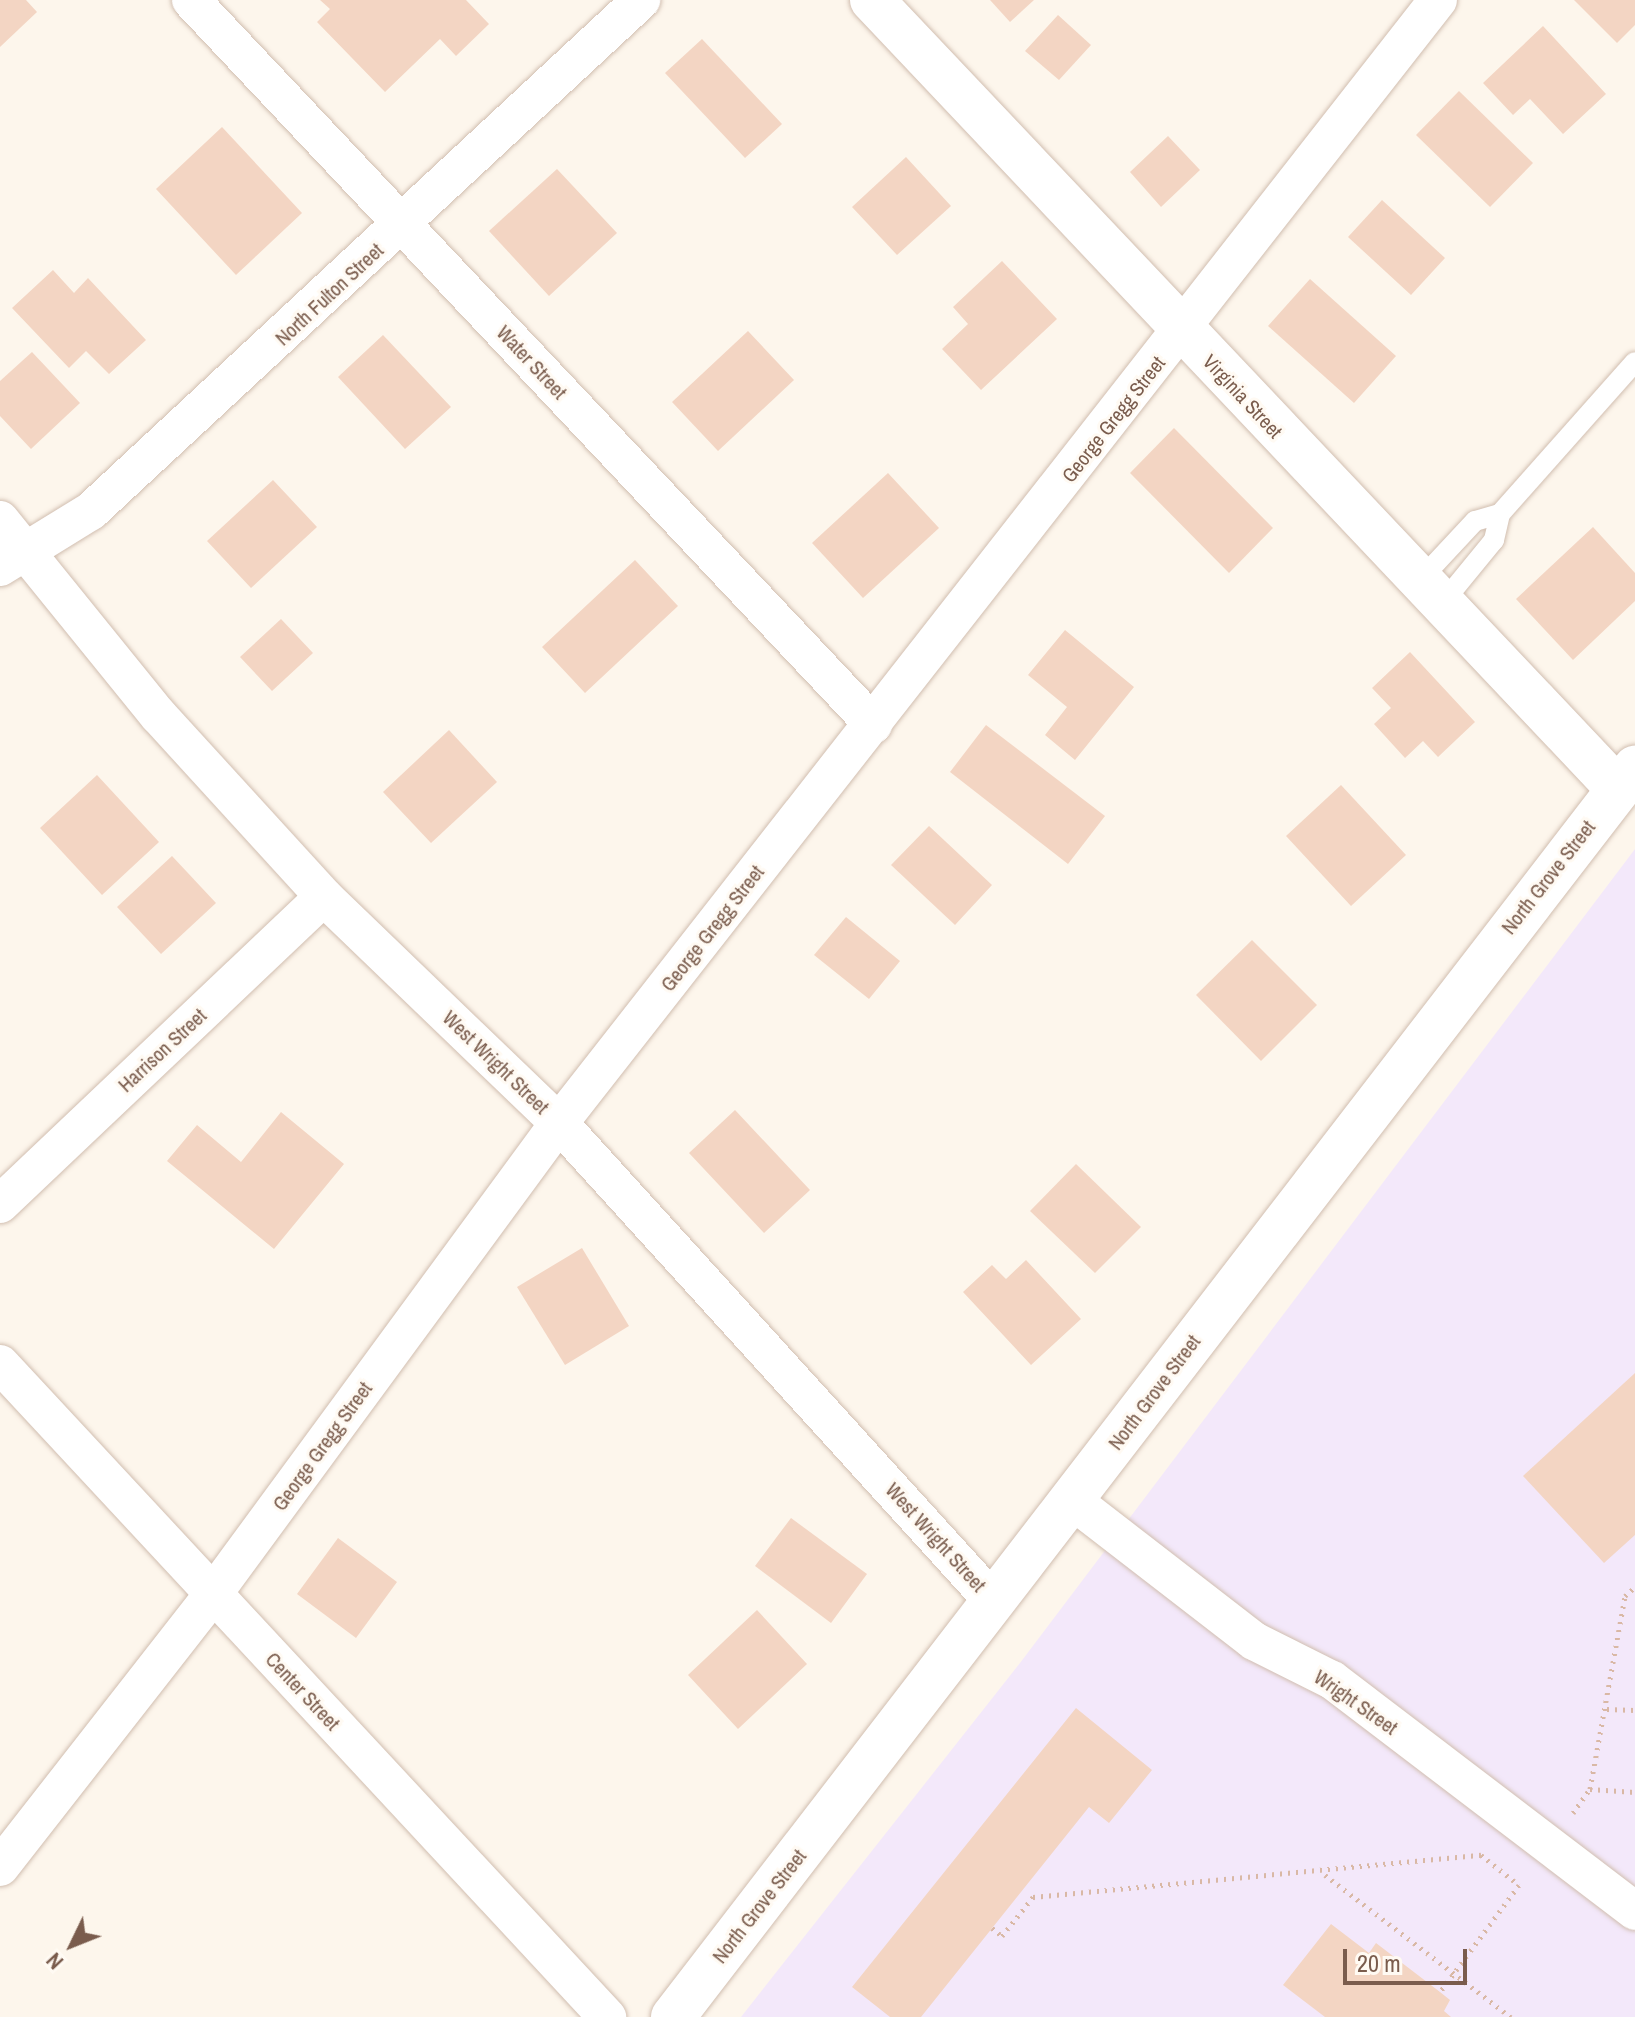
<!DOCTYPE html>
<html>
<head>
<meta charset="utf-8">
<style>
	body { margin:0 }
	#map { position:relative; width:1635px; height:2017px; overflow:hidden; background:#fdf6ec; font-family:"Archivo Narrow",sans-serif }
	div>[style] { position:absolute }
	.education>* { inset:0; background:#f3e8fa }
	.building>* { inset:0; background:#f3d5c3 }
	.path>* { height:5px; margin-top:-2.5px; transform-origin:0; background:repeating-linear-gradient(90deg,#d9b8a5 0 2px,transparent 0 8px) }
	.roads { filter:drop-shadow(0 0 2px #d1beb0) drop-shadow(0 0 2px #d1beb0) }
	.service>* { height:20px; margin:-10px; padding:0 10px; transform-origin:10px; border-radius:10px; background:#fff }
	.minor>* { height:38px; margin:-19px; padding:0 19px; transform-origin:19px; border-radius:19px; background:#fff }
	.tertiary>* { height:44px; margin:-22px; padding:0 22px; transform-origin:22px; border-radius:22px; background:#fff }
	.secondary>* { height:44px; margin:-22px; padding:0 22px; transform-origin:22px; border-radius:22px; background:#fff }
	span { translate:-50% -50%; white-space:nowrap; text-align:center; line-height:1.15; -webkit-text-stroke:6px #fffaf3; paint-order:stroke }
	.street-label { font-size:20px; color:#7a5c4d }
	.north { position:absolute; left:32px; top:1905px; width:80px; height:80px; -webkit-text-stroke:6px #fffaf3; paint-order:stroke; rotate:227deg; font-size:22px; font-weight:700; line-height:32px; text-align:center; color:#7a5c4d }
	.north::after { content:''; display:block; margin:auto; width:28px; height:36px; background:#7a5c4d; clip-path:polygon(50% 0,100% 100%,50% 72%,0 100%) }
	.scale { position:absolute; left:1343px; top:1949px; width:124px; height:36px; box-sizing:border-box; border:4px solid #7a5c4d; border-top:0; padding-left:10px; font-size:24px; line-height:28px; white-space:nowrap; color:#7a5c4d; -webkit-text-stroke:6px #fffaf3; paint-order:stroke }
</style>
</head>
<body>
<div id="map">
	<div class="education">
		<i style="clip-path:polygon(1635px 849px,1635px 2017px,741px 2017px,1020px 1663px)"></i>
	</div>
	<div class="building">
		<i style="clip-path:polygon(0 0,26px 0,37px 12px,0 47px)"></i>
		<i style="clip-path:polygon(320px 0,466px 0,489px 24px,456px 56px,440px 39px,385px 92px,317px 22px,330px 9px)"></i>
		<i style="clip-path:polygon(990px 0,1034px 0,1010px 22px)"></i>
		<i style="clip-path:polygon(1574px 0,1635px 0,1635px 25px,1617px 43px)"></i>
		<i style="clip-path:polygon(1058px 15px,1091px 45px,1059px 80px,1025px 51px)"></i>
		<i style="clip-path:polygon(1543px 26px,1606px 94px,1563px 134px,1530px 99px,1513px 115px,1483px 83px)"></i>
		<i style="clip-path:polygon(702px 39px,782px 124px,745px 158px,665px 73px)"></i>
		<i style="clip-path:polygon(1459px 91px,1533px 163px,1490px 207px,1416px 135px)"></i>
		<i style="clip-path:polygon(222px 127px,302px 213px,236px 275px,156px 189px)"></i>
		<i style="clip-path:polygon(1168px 136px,1200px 170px,1161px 207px,1130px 172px)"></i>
		<i style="clip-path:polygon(906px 157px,951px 206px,897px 255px,852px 207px)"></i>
		<i style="clip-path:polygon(557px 169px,617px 233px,549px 296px,489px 231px)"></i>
		<i style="clip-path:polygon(1382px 200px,1445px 258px,1411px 295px,1348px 237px)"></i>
		<i style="clip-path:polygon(1002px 261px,1057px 319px,981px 390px,942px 349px,968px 324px,953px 307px)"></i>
		<i style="clip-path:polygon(53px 270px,74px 293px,88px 278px,146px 340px,109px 374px,86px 351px,69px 368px,12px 308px)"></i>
		<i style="clip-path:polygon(1310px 279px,1396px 356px,1354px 403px,1268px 326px)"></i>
		<i style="clip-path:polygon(748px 331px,794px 380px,718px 451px,672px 402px)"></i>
		<i style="clip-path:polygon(383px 335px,451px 407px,405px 449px,338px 377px)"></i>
		<i style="clip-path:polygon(32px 352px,80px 403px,31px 449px,0 416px,0 381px)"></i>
		<i style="clip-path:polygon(1174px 428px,1273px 528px,1229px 573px,1130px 473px)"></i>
		<i style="clip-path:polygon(888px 473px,939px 528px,863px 598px,812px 543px)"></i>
		<i style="clip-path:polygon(273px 480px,317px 527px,251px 588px,207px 541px)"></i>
		<i style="clip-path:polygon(1593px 527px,1635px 573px,1635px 601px,1573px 660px,1516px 599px)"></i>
		<i style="clip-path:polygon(635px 560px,678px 606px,585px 693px,542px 647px)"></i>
		<i style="clip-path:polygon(281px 619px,313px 653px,272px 691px,240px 657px)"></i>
		<i style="clip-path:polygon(1065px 630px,1134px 687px,1075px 760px,1045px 735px,1067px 707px,1028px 675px)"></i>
		<i style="clip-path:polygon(1410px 652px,1475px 722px,1438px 757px,1423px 741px,1405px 758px,1374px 724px,1391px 708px,1372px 688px)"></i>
		<i style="clip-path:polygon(986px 725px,1105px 816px,1068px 864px,950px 772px)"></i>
		<i style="clip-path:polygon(449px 730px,497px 782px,431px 843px,383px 792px)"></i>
		<i style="clip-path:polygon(97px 775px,159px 842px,102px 895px,40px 828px)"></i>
		<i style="clip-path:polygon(1341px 785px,1406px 855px,1351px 906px,1286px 836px)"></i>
		<i style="clip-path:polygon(929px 826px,992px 885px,955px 925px,891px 865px)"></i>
		<i style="clip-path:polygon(172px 856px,216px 903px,161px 954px,117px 907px)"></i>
		<i style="clip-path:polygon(846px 917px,900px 961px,869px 999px,814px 955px)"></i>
		<i style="clip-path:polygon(1252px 940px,1317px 1005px,1261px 1061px,1196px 995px)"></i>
		<i style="clip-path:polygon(735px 1110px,810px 1190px,764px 1233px,689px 1153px)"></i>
		<i style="clip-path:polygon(281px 1112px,344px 1164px,274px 1249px,167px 1161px,197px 1125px,241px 1162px)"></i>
		<i style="clip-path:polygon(1076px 1164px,1141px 1227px,1095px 1273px,1030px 1211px)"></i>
		<i style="clip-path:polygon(582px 1248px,629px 1326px,565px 1365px,517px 1287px)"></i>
		<i style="clip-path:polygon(1026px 1260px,1081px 1319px,1031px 1365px,963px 1292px,992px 1265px,1006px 1279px)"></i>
		<i style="clip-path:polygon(1635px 1373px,1635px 1535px,1604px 1563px,1523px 1476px)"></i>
		<i style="clip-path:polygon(791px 1518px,867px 1574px,831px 1623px,755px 1566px)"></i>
		<i style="clip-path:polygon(338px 1538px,397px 1582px,356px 1638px,297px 1594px)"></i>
		<i style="clip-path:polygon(757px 1610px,807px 1664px,738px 1729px,688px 1675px)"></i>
		<i style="clip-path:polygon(1076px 1708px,1152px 1770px,1109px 1823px,1089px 1807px,921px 2017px,890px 2017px,852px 1987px)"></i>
		<i style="clip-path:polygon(1331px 1924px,1369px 1953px,1376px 1943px,1440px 1992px,1450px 2000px,1444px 2011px,1451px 2017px,1325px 2017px,1283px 1985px)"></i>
	</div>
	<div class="path">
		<i style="left:1607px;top:1709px;width:28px;rotate:2deg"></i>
		<i style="left:1590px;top:1789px;width:45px;rotate:3.8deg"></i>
		<i style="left:1573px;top:1813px;width:29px;rotate:-55deg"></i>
		<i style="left:1590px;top:1789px;width:196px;rotate:-79.7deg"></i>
		<i style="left:1625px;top:1596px;width:13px;rotate:-42deg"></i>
		<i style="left:1325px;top:1875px;width:234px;rotate:37.4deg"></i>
		<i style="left:992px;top:1928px;width:13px;rotate:39deg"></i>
		<i style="left:1002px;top:1936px;width:50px;rotate:-51.5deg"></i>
		<i style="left:1033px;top:1897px;width:450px;rotate:-5.4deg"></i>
		<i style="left:1481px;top:1855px;width:48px;rotate:38.3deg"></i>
		<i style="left:1519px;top:1885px;width:133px;rotate:126.4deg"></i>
	</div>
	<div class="roads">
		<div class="service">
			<i style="left:1500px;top:514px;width:203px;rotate:-48.4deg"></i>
			<i style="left:1419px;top:581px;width:82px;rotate:-47deg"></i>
			<i style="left:1475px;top:521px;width:26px;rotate:-16deg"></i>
			<i style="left:1500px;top:514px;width:27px;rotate:103deg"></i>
			<i style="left:1494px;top:540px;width:85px;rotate:129.3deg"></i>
		</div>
		<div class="minor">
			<i style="left:191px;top:0;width:995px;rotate:46.71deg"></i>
			<i style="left:0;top:520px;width:252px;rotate:51deg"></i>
			<i style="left:159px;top:716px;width:245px;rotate:47.6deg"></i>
			<i style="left:324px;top:897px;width:326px;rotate:43.9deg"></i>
			<i style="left:559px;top:1123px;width:647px;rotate:47.76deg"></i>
			<i style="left:0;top:567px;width:107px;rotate:-31.6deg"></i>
			<i style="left:91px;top:511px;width:751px;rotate:-42.89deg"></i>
			<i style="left:0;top:1204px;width:446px;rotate:-43.5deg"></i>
			<i style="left:0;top:1364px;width:892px;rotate:47.09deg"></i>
			<i style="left:1073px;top:1501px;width:229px;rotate:37.7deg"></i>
			<i style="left:1254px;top:1641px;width:87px;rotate:26.6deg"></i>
			<i style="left:1332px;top:1680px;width:381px;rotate:37.3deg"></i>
			<i style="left:0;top:1867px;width:346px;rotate:-52deg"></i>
			<i style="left:213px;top:1594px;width:584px;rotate:-53.7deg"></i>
			<i style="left:559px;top:1123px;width:1426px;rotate:-51.95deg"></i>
		</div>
		<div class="tertiary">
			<i style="left:872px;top:0;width:1086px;rotate:46.6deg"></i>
		</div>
		<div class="secondary">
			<i style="left:673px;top:2017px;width:1577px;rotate:-52.4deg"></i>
		</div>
	</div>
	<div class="street-label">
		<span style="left:329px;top:294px;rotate:-43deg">North Fulton Street</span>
		<span style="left:532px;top:362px;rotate:47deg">Water Street</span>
		<span style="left:1243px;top:396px;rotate:47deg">Virginia Street</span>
		<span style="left:1113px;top:419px;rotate:-52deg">George Gregg Street</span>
		<span style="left:1548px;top:877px;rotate:-52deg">North Grove Street</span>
		<span style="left:712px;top:928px;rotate:-52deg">George Gregg Street</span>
		<span style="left:162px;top:1050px;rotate:-43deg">Harrison Street</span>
		<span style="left:496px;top:1062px;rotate:44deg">West Wright Street</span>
		<span style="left:1154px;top:1392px;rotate:-53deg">North Grove Street</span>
		<span style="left:322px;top:1446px;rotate:-54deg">George Gregg Street</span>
		<span style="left:936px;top:1537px;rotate:48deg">West Wright Street</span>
		<span style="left:303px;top:1691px;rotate:47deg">Center Street</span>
		<span style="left:1356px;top:1702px;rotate:35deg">Wright Street</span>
		<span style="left:759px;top:1906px;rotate:-52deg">North Grove Street</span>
	</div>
	<div class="north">N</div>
	<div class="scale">20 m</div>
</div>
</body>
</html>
